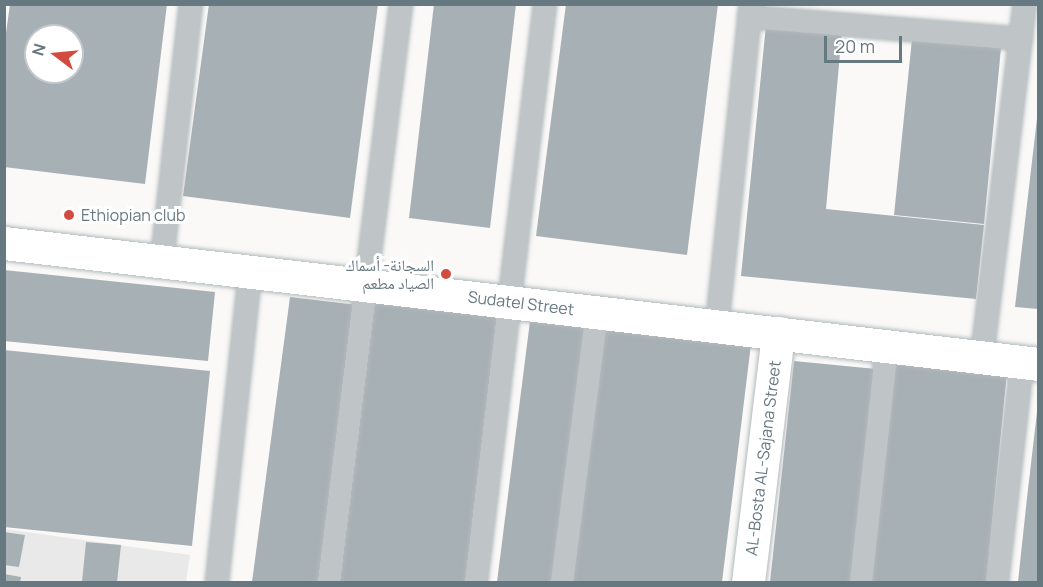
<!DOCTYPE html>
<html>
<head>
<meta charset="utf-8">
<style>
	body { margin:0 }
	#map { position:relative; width:1043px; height:587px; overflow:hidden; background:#faf9f8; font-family:Manrope,"Noto Naskh Arabic",sans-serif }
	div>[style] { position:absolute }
	.built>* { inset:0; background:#e8e9e8 }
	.building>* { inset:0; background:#a7b0b4 }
	.roads { filter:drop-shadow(0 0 2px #b2b9bc) drop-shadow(0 0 2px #b2b9bc) }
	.street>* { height:22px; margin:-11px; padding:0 11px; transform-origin:11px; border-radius:11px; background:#bfc5c7 }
	.secondary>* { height:33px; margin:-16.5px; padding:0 16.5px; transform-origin:16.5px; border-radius:16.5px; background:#fff }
	.dots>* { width:16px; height:16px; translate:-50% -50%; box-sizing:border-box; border:3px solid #fff; border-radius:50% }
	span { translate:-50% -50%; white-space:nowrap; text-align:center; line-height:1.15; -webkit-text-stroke:6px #fff; paint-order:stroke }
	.poi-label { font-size:16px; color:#677980 }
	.left { translate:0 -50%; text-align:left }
	.right { translate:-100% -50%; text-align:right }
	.street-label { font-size:16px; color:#677980 }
	.frame { position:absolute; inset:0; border:6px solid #677980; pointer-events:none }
	.north { position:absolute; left:24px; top:24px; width:60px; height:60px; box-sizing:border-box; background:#fff; border:2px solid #c2c9cc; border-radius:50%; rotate:286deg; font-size:16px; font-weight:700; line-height:24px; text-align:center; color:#677980 }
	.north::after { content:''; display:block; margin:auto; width:21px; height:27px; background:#d34b3e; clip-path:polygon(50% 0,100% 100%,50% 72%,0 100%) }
	.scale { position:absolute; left:824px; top:36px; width:78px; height:27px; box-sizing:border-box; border:3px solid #677980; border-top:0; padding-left:8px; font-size:18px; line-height:21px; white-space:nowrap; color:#677980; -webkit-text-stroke:4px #fff; paint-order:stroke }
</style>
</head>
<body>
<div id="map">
	<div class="built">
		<i style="clip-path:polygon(5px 529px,190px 555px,186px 582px,5px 582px)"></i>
	</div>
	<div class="building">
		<i style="clip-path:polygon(evenodd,10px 4px,167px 4px,145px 184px,4px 167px,4px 48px,10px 4px,36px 36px,72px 36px,72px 72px,36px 72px,36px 36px)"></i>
		<i style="clip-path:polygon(209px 4px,378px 4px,350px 218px,183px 196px)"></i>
		<i style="clip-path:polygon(434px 4px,516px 4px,490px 228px,409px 218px)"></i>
		<i style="clip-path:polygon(566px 4px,718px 4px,687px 255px,536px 236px)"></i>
		<i style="clip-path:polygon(766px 25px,842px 31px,826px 209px,984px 225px,976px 299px,741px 276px)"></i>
		<i style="clip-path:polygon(912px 39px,1001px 48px,984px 224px,894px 215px)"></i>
		<i style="clip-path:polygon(1038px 110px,1038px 309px,1015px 307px)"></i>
		<i style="clip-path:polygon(4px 270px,215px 292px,208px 361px,4px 341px)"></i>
		<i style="clip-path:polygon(290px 297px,358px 305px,321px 582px,252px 582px)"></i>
		<i style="clip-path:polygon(370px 299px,499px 314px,468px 582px,337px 582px)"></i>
		<i style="clip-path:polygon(530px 321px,587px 328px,555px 582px,497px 582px)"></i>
		<i style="clip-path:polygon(604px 327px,751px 344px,722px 582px,573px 582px)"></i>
		<i style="clip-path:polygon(4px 350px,210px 371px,192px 546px,4px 527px)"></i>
		<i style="clip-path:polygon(794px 361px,876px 369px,852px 582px,770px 582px)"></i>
		<i style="clip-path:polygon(891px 361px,1007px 373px,986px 582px,868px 582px)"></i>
		<i style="clip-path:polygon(1037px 412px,1038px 582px,1018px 582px,1027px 498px)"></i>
		<i style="clip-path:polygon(4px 532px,25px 535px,19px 567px,4px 565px)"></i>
		<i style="clip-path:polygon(86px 542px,121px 545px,117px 582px,82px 582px)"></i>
		<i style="clip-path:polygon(4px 574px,21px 577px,20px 582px,4px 582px)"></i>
	</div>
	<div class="roads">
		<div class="street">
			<i style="left:749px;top:17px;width:273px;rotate:4.6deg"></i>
			<i style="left:162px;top:261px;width:259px;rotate:-83.6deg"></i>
			<i style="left:717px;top:326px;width:324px;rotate:-84deg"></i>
			<i style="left:982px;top:357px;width:356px;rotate:-83.1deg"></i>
			<i style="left:217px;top:582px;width:313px;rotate:-83.9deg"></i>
			<i style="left:329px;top:582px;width:582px;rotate:-82.9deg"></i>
			<i style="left:476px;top:582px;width:582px;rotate:-83.19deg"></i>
			<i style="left:562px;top:582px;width:272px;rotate:-82.6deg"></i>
			<i style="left:861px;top:582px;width:237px;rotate:-83.7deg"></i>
			<i style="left:997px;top:582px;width:221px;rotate:-83.5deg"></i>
		</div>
		<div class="secondary">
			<i style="left:4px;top:243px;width:1041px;rotate:6.67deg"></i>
			<i style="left:748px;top:582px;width:251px;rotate:-83.1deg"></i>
		</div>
	</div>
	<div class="dots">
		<i style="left:69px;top:215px;background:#d34b3e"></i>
		<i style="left:446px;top:274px;background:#d34b3e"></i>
	</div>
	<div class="poi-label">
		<span class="left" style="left:81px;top:215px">Ethiopian club</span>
		<span class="right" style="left:434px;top:274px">السجانة- أسماك<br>الصياد مطعم</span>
	</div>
	<div class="street-label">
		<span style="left:521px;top:303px;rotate:7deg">Sudatel Street</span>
		<span style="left:763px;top:458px;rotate:-83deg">AL-Bosta AL-Sajana Street</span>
	</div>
	<div class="frame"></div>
	<div class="north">N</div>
	<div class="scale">20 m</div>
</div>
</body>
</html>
